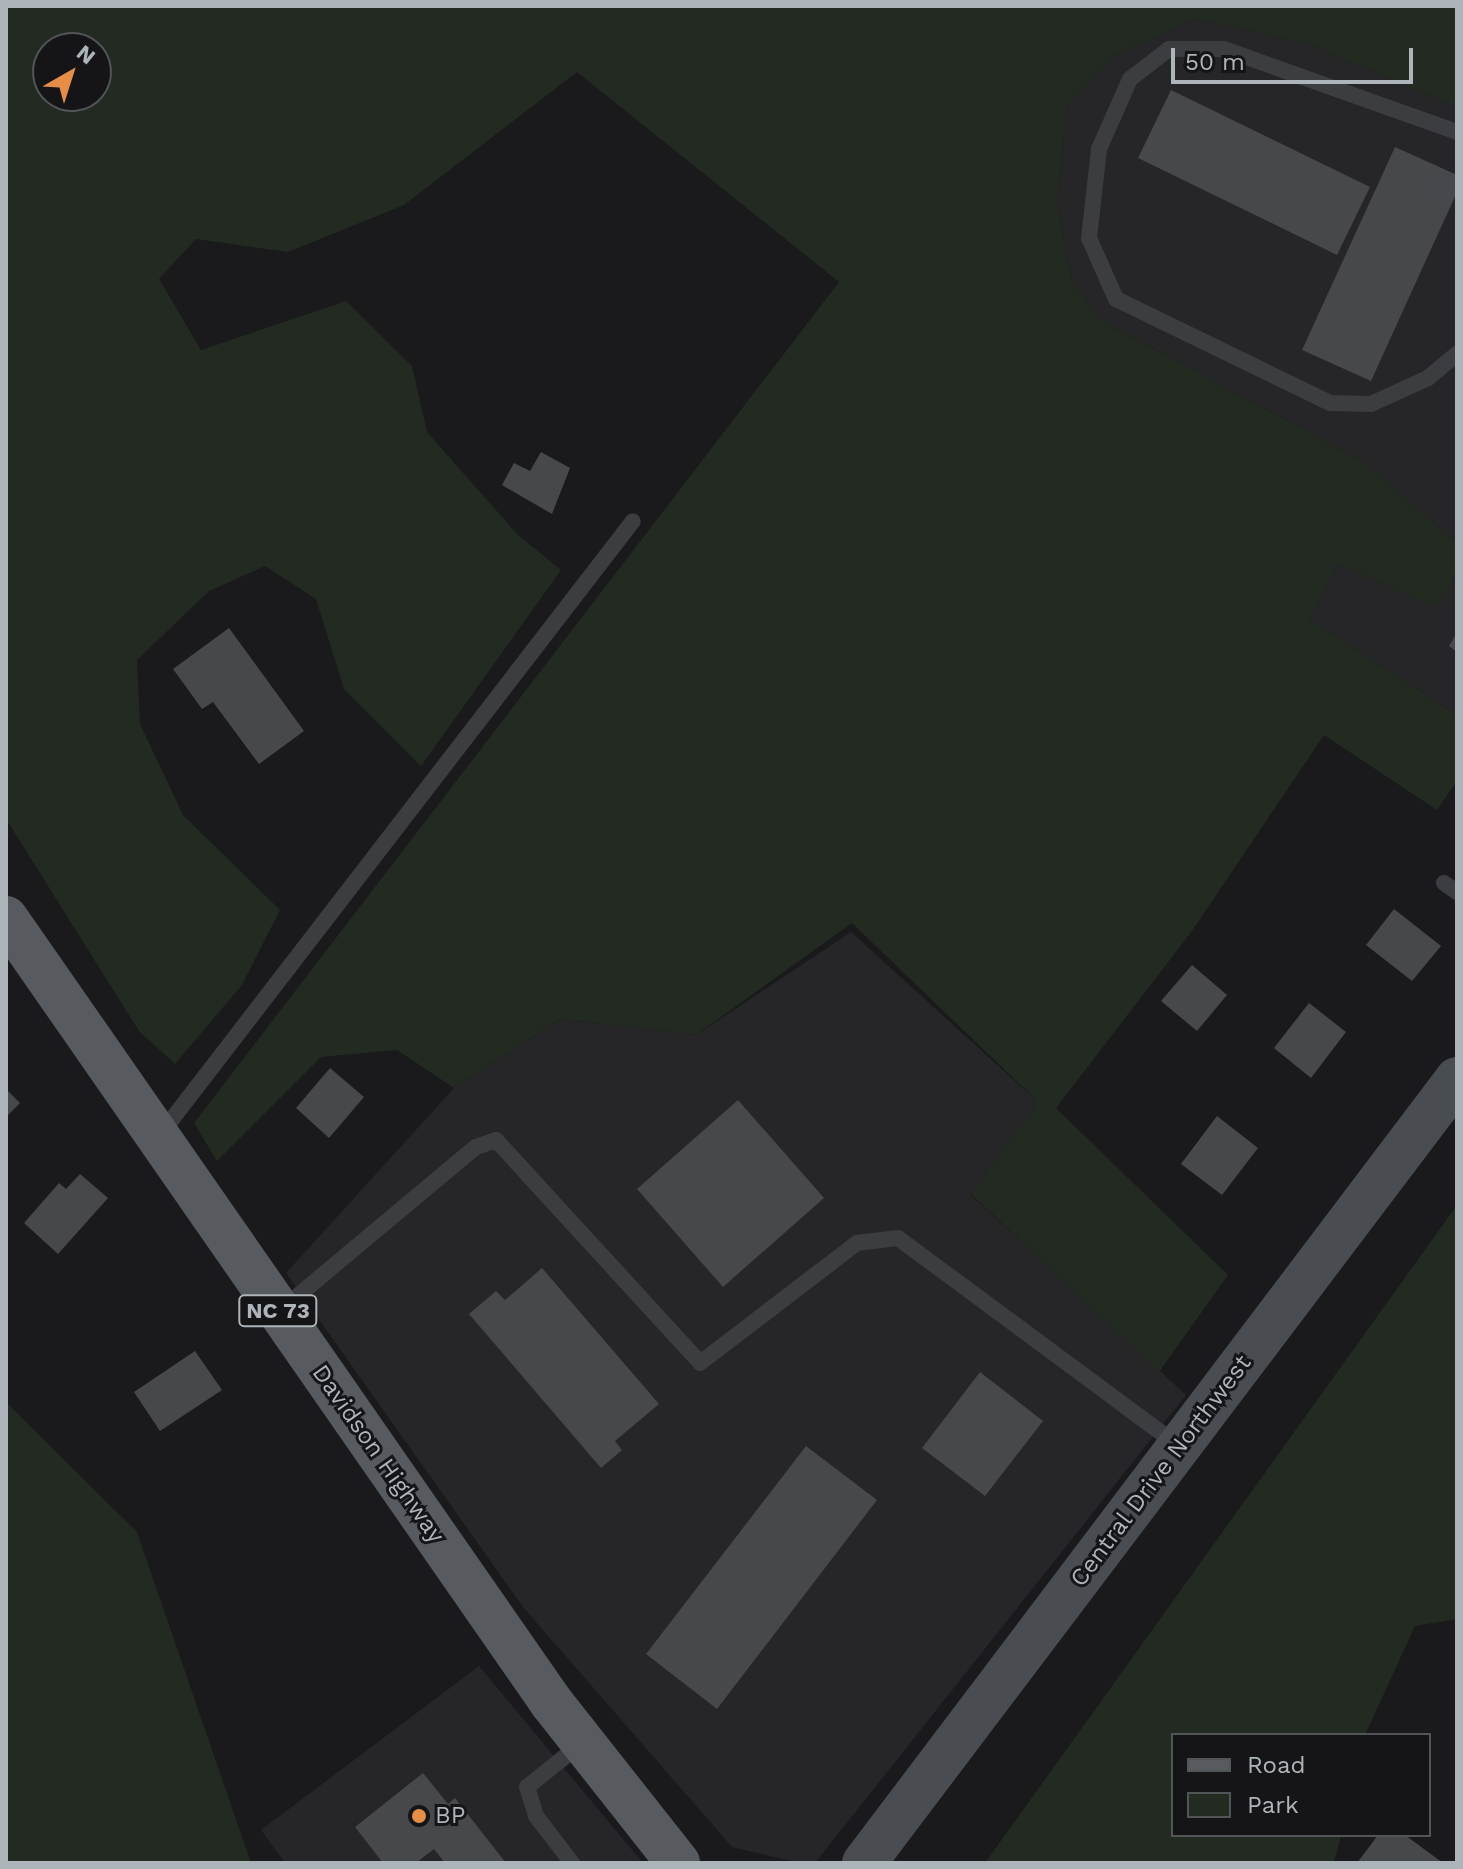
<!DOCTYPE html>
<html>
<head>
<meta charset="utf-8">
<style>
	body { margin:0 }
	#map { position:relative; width:1463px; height:1869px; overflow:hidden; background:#1a1a1c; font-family:"Work Sans",sans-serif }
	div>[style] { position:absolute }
	.built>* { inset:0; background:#262629 }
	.green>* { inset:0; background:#222a22 }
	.building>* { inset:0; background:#47484c }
	.lane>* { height:16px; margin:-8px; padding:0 8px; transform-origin:8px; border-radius:8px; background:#3b3d40 }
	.secondary>* { height:44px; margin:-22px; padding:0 22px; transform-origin:22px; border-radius:22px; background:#494c50 }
	.primary>* { height:44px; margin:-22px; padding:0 22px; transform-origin:22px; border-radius:22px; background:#575b5f }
	.dots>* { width:22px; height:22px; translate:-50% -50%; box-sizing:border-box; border:4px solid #151517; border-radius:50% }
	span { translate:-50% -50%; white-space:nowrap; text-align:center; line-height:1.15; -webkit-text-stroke:6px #151517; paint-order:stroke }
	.shield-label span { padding:2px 6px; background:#151517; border:2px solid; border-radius:6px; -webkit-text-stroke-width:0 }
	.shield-label { font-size:22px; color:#adb4ba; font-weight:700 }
	.street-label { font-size:24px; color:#adb4ba }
	.poi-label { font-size:24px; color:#adb4ba }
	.left { translate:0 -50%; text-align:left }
	.frame { position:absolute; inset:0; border:8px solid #adb4ba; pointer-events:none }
	.legend { position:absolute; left:1171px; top:1733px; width:260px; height:104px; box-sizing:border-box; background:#151517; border:2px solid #525558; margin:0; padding:10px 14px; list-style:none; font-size:24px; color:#adb4ba }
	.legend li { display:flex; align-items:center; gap:16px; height:40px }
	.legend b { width:40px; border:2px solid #525558 }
	.north { position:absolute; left:32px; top:32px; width:80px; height:80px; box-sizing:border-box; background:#151517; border:2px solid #525558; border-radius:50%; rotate:39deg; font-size:22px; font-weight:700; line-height:32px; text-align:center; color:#adb4ba }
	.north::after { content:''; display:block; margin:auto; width:28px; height:36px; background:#e68e48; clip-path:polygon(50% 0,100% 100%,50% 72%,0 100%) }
	.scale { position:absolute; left:1171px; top:48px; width:242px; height:36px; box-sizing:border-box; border:4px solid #adb4ba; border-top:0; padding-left:10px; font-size:24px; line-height:28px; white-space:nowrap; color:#adb4ba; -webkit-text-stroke:6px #151517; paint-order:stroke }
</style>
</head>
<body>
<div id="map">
	<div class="built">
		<i style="clip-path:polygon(1194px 19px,1306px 43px,1457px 107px,1457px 542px,1362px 461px,1099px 319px,1071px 279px,1057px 201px,1067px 104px,1114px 56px)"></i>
		<i style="clip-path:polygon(1337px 563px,1436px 607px,1457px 572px,1457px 715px,1309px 619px)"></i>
		<i style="clip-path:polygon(851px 932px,1038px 1102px,971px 1195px,1186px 1395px,815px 1863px,801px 1863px,732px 1847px,523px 1607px,286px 1273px,454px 1088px,560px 1019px,696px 1035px)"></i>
		<i style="clip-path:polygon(479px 1666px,643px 1863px,285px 1863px,261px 1830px)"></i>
	</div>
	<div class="green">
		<i style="clip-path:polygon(evenodd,6px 6px,1457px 6px,1457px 107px,1306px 43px,1194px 19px,1114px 56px,1067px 105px,1057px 201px,1071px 279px,1099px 319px,1362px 461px,1457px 542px,1457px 572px,1437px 608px,1337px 563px,1309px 619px,1457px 715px,1457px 781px,1437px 810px,1324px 735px,1192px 931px,1056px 1108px,1228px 1275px,1159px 1372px,971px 1194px,1038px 1102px,852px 923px,696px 1035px,560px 1019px,454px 1088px,397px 1050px,321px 1057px,217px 1161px,194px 1123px,839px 282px,577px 72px,404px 205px,288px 252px,196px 239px,159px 279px,201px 350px,346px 301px,412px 366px,427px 432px,518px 535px,561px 570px,421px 766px,344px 689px,316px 599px,265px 566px,209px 591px,137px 660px,140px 724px,183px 815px,280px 910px,242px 985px,175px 1064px,139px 1031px,6px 819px,6px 6px,48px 48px,96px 48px,96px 96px,48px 96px,48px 48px)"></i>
		<i style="clip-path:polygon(1457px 1205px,1457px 1619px,1415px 1626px,1365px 1735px,1173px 1735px,1173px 1835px,1341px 1835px,1334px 1863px,985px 1863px)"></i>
		<i style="clip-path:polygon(6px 1402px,137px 1532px,251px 1863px,6px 1863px)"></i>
	</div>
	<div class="building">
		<i style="clip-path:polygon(1171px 90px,1370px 187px,1337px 255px,1138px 158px)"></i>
		<i style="clip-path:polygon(1395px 147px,1457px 175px,1457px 192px,1371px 381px,1302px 350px)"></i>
		<i style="clip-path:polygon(541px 452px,570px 468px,552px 514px,502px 485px,514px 463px,530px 471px)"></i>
		<i style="clip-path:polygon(229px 628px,304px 731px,259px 764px,213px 702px,202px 709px,173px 669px)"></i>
		<i style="clip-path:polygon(1457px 633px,1457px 652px,1449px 646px)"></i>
		<i style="clip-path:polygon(1394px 909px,1441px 946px,1412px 981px,1366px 945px)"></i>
		<i style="clip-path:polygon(1192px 965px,1227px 995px,1197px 1031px,1161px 1001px)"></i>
		<i style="clip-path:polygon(1309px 1003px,1346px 1032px,1311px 1078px,1274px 1048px)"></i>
		<i style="clip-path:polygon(330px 1068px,364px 1097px,329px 1138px,296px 1108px)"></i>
		<i style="clip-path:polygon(6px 1089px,20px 1103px,6px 1117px)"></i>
		<i style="clip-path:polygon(738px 1100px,824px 1198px,723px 1287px,637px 1189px)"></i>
		<i style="clip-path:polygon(1217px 1116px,1258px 1148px,1222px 1195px,1181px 1164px)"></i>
		<i style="clip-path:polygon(80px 1174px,108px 1198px,58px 1254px,24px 1223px,59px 1183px,66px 1189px)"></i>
		<i style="clip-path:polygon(542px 1268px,659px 1404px,615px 1441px,622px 1450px,601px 1468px,469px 1314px,496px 1291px,505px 1300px)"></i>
		<i style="clip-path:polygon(195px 1351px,222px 1390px,160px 1431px,134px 1392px)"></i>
		<i style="clip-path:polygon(980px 1372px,1043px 1421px,985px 1496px,922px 1448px)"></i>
		<i style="clip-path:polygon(806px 1446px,877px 1500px,717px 1709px,646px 1654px)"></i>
		<i style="clip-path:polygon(423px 1773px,448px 1804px,455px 1798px,506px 1863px,445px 1863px,434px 1849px,416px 1863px,383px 1863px,355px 1827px)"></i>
		<i style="clip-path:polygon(1378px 1835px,1405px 1835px,1443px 1863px,1357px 1863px)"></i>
	</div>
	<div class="lane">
		<i style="left:1457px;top:132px;width:247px;rotate:-160.4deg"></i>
		<i style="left:1224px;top:49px;width:55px;rotate:180deg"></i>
		<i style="left:1169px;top:49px;width:49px;rotate:142.4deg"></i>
		<i style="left:1130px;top:79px;width:77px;rotate:113.9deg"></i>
		<i style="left:1099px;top:149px;width:90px;rotate:96.4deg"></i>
		<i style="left:1089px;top:238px;width:67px;rotate:66.1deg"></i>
		<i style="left:1116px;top:299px;width:238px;rotate:25.9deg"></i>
		<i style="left:1330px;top:403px;width:41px;rotate:1.4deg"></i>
		<i style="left:1371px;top:404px;width:63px;rotate:-24.5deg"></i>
		<i style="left:1428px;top:378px;width:38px;rotate:-40deg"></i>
		<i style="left:1444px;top:883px;width:16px;rotate:35deg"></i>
		<i style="left:159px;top:1136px;width:776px;rotate:-52.38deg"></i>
		<i style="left:282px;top:1309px;width:253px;rotate:-39.9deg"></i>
		<i style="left:476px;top:1147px;width:21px;rotate:-19deg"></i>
		<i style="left:496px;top:1140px;width:302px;rotate:47.5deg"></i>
		<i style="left:700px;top:1363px;width:198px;rotate:-37.4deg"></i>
		<i style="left:857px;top:1243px;width:41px;rotate:-7deg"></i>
		<i style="left:898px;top:1238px;width:348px;rotate:36.5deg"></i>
		<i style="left:572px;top:1863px;width:59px;rotate:-127.5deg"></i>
		<i style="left:536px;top:1816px;width:30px;rotate:-107deg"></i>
		<i style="left:527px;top:1787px;width:70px;rotate:-38.7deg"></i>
	</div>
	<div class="secondary">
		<i style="left:864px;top:1863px;width:983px;rotate:-52.9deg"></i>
	</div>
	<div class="primary">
		<i style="left:6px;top:918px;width:955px;rotate:55.19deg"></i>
		<i style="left:551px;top:1702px;width:205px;rotate:51.7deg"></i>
	</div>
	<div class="dots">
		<i style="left:419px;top:1816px;background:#e68e48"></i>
	</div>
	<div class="shield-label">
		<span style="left:278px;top:1311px">NC 73</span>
	</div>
	<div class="street-label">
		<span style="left:378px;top:1454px;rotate:55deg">Davidson Highway</span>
		<span style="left:1161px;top:1471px;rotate:-53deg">Central Drive Northwest</span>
	</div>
	<div class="poi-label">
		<span class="left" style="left:435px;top:1816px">BP</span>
	</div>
	<div class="frame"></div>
	<ul class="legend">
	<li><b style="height:10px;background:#575b5f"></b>Road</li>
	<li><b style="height:22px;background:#222a22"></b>Park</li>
	</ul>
	<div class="north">N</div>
	<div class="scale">50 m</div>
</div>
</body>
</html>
